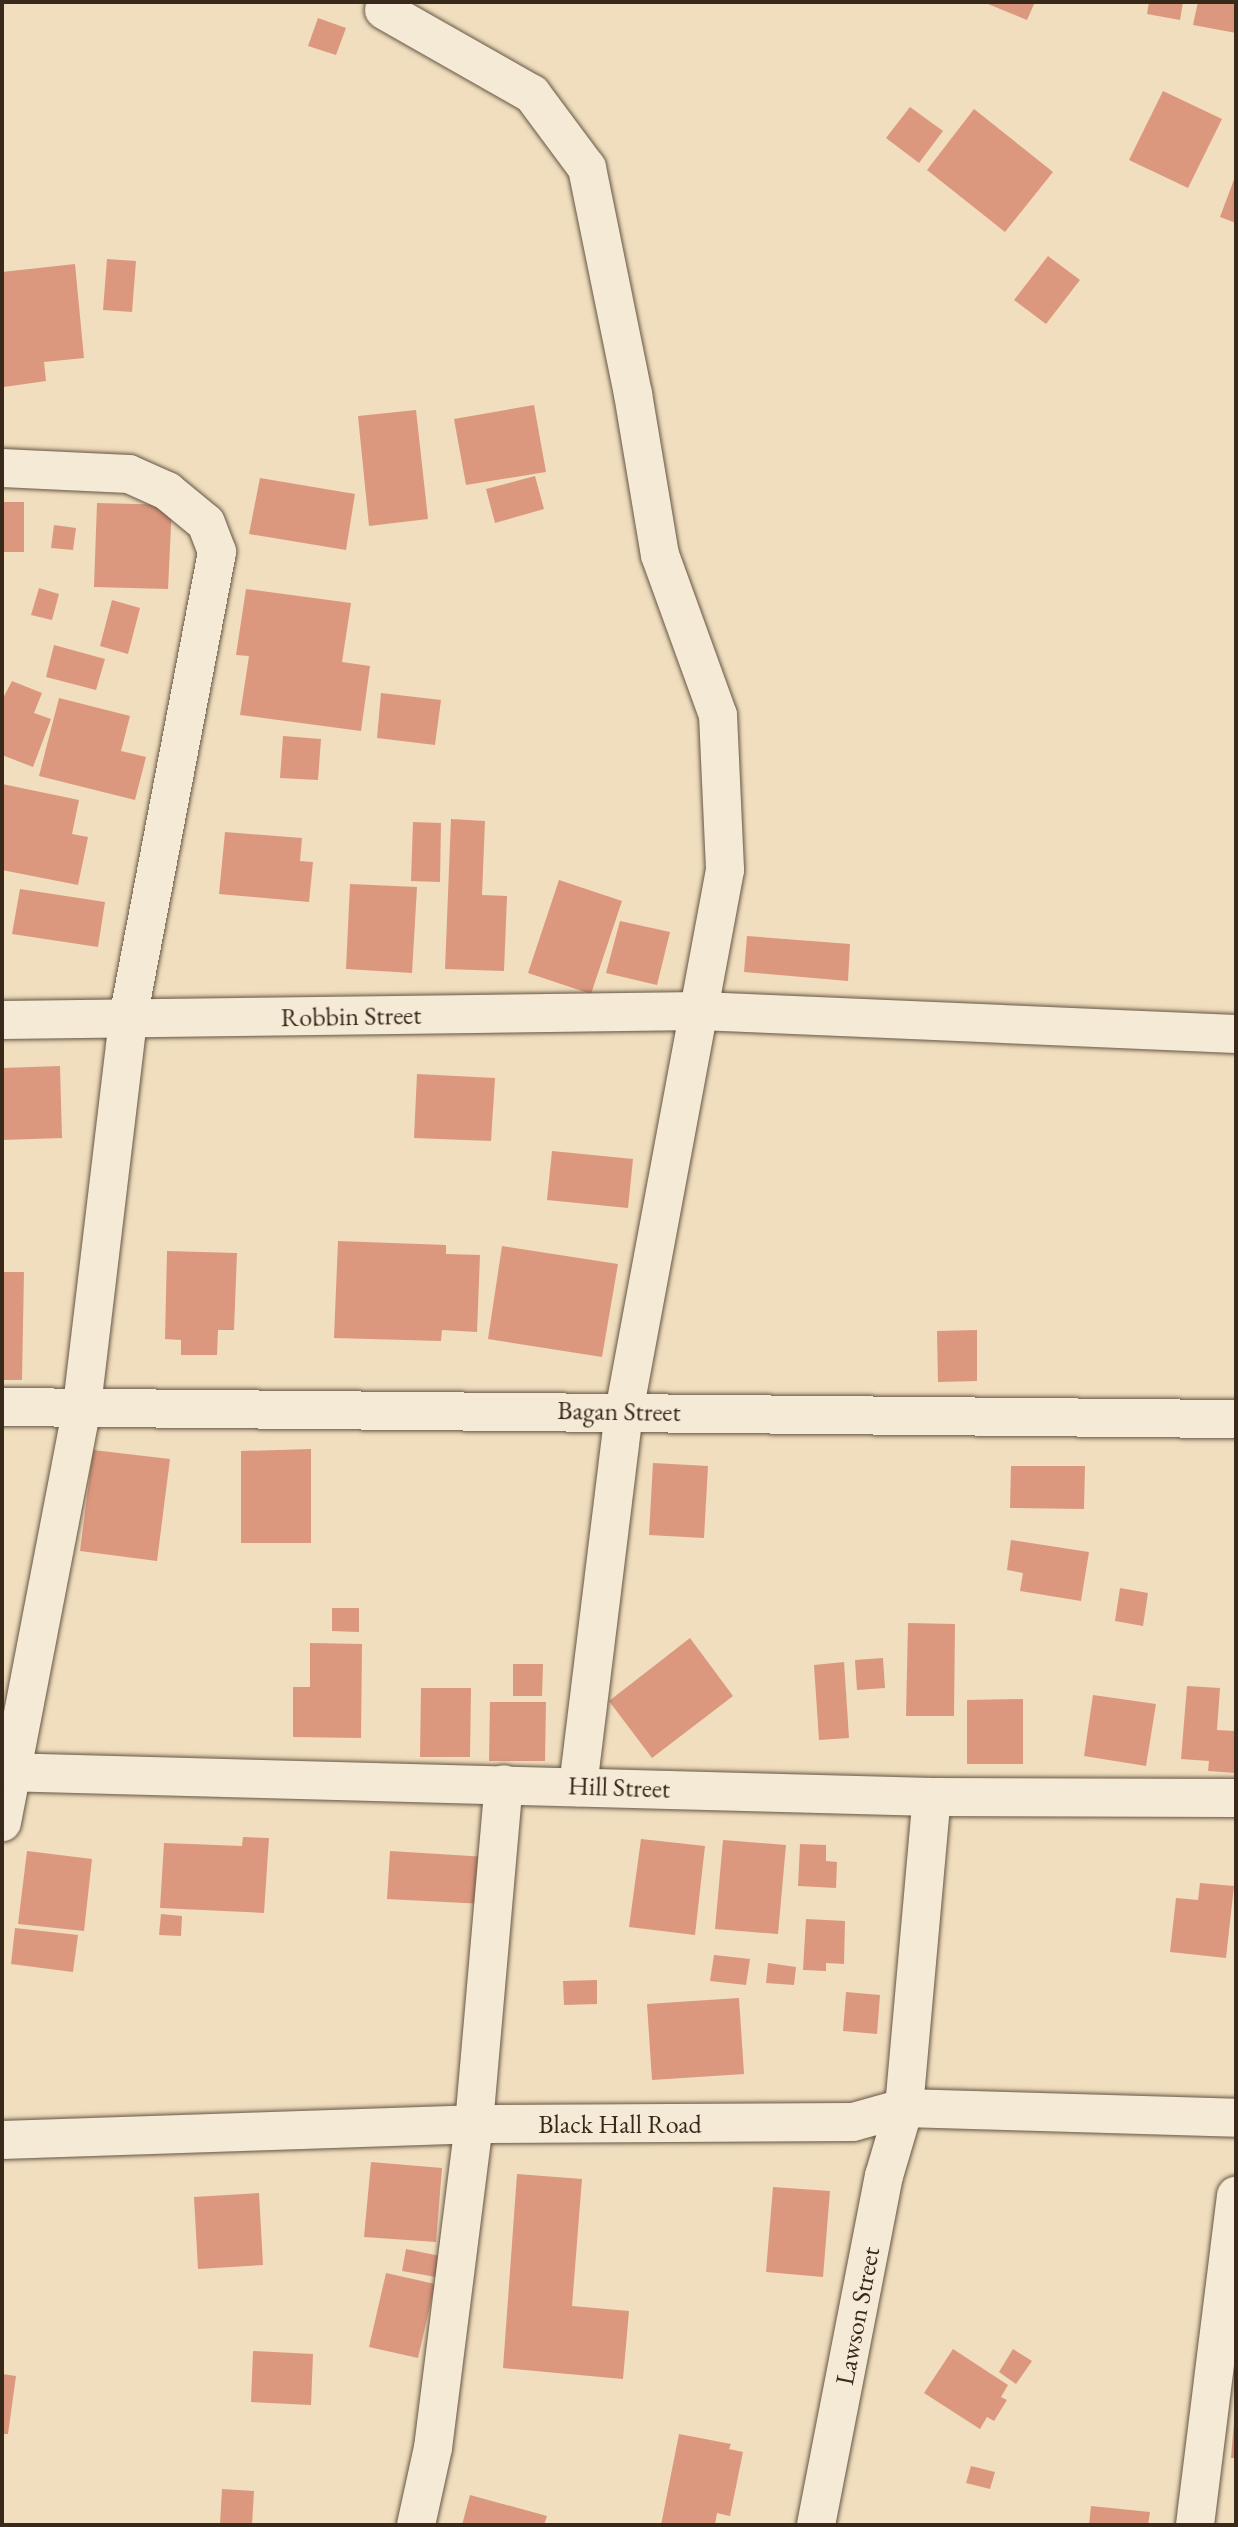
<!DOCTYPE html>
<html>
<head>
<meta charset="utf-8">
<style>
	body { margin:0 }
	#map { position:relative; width:1238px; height:2527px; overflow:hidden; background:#f0debe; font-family:"EB Garamond",serif }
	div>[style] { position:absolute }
	.building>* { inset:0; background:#dc987e }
	.roads { filter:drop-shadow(0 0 2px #665644) drop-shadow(0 0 2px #665644) }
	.minor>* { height:38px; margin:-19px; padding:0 19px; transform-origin:19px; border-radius:19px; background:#f5ead5 }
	span { translate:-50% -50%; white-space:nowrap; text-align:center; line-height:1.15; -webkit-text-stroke:7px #f5ead5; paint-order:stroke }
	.street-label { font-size:26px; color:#38291b }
	.frame { position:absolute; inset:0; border:4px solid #38291b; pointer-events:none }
</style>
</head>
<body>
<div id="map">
	<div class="building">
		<i style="clip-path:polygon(983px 2px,1035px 2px,1027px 20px)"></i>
		<i style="clip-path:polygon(1149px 2px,1183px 2px,1180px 20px,1147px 14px)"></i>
		<i style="clip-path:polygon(1198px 2px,1236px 2px,1236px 33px,1193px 25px)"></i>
		<i style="clip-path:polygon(318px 18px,346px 28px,336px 55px,308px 46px)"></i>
		<i style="clip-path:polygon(1163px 91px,1222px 119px,1188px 188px,1129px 160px)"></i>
		<i style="clip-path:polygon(910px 107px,943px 131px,919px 163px,886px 138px)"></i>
		<i style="clip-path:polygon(974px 109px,1053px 172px,1005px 232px,927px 170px)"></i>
		<i style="clip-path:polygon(1236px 174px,1236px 223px,1220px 217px)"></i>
		<i style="clip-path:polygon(1048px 256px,1080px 280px,1046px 324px,1014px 300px)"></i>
		<i style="clip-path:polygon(107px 259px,136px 261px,132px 312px,103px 310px)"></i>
		<i style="clip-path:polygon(75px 264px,84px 358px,44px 362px,46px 381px,4px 387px,2px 272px)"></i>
		<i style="clip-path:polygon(534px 405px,546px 472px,466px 485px,454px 419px)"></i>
		<i style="clip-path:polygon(416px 410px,428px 519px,369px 526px,358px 416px)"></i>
		<i style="clip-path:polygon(535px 476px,544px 509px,495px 523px,486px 489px)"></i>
		<i style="clip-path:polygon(260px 478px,355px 494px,346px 550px,249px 534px)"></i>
		<i style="clip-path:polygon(2px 502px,24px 502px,24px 552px,2px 552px)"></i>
		<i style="clip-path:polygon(97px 503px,172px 505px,168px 589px,94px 587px)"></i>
		<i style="clip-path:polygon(54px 525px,76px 528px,73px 550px,51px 548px)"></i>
		<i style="clip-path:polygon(39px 588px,59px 594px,52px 620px,31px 615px)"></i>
		<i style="clip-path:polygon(246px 589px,351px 603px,342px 662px,370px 666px,361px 731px,240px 715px,249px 656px,236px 655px)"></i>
		<i style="clip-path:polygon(112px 600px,140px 608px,128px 654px,100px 646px)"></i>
		<i style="clip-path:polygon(54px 645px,105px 659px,96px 690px,46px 677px)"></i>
		<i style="clip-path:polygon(12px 681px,42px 693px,34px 713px,51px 719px,33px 767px,2px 755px,2px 700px)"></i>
		<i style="clip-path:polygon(381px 693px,441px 700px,435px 745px,377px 738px)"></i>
		<i style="clip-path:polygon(59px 698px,130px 716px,121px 751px,146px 757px,135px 800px,39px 776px)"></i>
		<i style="clip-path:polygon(283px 736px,321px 739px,318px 780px,280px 778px)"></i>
		<i style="clip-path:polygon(2px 784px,79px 800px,72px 834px,88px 837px,78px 885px,2px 870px)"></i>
		<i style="clip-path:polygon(451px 819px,485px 821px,482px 895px,507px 896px,504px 971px,445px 969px)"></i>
		<i style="clip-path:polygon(413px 822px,441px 823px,440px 882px,411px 881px)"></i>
		<i style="clip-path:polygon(225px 832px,302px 838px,300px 861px,313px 862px,309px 902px,219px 894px)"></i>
		<i style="clip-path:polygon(559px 880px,622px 901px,591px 994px,528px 973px)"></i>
		<i style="clip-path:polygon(350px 884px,417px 887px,412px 973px,346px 969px)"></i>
		<i style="clip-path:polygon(20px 889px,105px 902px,98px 947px,12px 934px)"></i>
		<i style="clip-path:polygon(620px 921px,670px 932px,657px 985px,606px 973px)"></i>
		<i style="clip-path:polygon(747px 936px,850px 944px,848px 981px,744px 972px)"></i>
		<i style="clip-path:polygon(60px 1066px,62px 1138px,2px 1140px,2px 1068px)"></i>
		<i style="clip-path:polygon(417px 1074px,495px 1078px,491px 1141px,414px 1138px)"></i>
		<i style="clip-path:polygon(552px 1151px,633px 1159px,628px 1208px,547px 1200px)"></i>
		<i style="clip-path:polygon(338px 1241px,446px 1245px,446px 1254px,480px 1255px,477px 1332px,442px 1330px,441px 1341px,334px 1338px)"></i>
		<i style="clip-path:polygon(502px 1246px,618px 1264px,602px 1357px,488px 1339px)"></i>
		<i style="clip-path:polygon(167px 1251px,237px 1253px,234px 1330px,218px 1330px,217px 1355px,181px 1355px,181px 1340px,165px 1339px)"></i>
		<i style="clip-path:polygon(2px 1272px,24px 1272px,22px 1380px,2px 1380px)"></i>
		<i style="clip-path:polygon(977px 1330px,977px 1381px,938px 1382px,937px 1331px)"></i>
		<i style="clip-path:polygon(311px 1449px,311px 1543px,241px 1543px,241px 1451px)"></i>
		<i style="clip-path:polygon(93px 1450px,170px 1459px,157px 1561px,80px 1551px)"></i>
		<i style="clip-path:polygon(653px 1463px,708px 1466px,704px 1538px,649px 1535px)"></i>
		<i style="clip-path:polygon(1011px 1466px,1085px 1466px,1084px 1509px,1010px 1508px)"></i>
		<i style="clip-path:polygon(1011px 1540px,1089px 1552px,1081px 1601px,1020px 1591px,1023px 1573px,1007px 1570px)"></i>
		<i style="clip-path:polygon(1120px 1588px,1148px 1593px,1143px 1626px,1115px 1621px)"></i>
		<i style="clip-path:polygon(332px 1608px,359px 1608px,359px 1632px,332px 1631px)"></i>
		<i style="clip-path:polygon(908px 1623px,955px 1624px,954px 1716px,906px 1716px)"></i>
		<i style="clip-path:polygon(690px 1638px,733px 1696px,652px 1758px,609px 1701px)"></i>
		<i style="clip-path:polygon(310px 1643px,362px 1644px,361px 1738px,293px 1737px,293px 1687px,310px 1687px)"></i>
		<i style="clip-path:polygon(883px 1658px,885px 1688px,857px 1690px,855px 1660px)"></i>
		<i style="clip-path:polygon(844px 1662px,849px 1738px,819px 1740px,814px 1665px)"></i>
		<i style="clip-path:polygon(513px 1664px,543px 1664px,542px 1696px,513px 1696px)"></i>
		<i style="clip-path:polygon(1187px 1686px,1220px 1688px,1217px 1730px,1236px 1731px,1236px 1773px,1208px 1771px,1209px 1761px,1181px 1759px)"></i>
		<i style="clip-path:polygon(421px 1688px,471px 1688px,470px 1757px,420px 1757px)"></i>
		<i style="clip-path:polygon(1093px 1695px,1156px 1704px,1146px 1766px,1084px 1756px)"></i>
		<i style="clip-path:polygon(1023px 1699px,1023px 1764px,967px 1764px,967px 1700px)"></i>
		<i style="clip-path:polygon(490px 1702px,546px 1702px,545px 1761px,489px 1761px)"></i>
		<i style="clip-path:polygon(243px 1837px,269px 1838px,264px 1913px,160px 1908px,164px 1843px,242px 1846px)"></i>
		<i style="clip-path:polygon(641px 1839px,705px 1846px,695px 1935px,629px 1927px)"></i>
		<i style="clip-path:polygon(723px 1840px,786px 1845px,778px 1934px,715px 1929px)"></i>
		<i style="clip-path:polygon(800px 1844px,826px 1845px,826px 1861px,837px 1862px,836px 1888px,798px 1886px)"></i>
		<i style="clip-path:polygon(27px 1851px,92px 1859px,84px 1931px,18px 1924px)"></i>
		<i style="clip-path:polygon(390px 1851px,487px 1857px,484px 1904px,387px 1899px)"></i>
		<i style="clip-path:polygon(1200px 1883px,1234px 1886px,1226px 1958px,1170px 1952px,1176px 1898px,1198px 1900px)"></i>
		<i style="clip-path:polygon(161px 1914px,182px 1916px,181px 1936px,159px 1935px)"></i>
		<i style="clip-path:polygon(806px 1919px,845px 1921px,844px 1964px,826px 1963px,826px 1971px,803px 1970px)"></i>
		<i style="clip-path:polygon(15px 1928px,78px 1935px,73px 1972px,11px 1964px)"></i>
		<i style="clip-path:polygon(714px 1955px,750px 1959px,746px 1985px,710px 1981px)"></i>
		<i style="clip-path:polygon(768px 1963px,796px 1967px,794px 1985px,766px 1983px)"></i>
		<i style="clip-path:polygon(597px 1980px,597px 2004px,564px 2005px,563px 1981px)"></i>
		<i style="clip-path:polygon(846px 1992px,880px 1995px,877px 2034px,843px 2031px)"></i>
		<i style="clip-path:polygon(739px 1998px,744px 2074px,652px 2080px,647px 2004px)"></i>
		<i style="clip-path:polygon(371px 2162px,442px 2168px,436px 2242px,364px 2237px)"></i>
		<i style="clip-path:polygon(517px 2174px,582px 2179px,572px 2306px,629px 2311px,623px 2379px,503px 2368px)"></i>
		<i style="clip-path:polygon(773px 2187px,830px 2191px,823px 2277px,766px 2272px)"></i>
		<i style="clip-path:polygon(259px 2193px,263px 2265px,198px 2269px,194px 2197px)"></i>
		<i style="clip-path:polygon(406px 2249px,440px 2256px,436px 2277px,402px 2271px)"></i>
		<i style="clip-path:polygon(386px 2273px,435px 2284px,418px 2358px,369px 2347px)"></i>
		<i style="clip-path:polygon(953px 2349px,1008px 2385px,1001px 2397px,1007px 2400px,994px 2421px,987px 2417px,980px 2429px,924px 2393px)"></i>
		<i style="clip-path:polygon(1013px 2349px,1032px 2361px,1016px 2384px,999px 2372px)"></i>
		<i style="clip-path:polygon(253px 2351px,313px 2354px,311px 2405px,251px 2402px)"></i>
		<i style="clip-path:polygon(2px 2374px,16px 2376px,8px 2434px,2px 2434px)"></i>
		<i style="clip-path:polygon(1234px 2421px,1236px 2421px,1236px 2458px,1231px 2458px)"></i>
		<i style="clip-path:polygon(679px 2434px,731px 2444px,729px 2449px,743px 2452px,730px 2516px,717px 2513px,715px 2525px,661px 2525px)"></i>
		<i style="clip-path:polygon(971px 2466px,995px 2472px,990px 2489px,966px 2483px)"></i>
		<i style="clip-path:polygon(222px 2489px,254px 2491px,252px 2525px,220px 2524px)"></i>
		<i style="clip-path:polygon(470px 2495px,547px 2516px,544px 2525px,462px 2525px)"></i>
		<i style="clip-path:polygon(1091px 2506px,1150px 2512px,1148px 2525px,1089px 2525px)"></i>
	</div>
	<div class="roads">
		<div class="minor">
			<i style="left:384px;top:10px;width:170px;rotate:29.6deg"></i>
			<i style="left:532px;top:94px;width:92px;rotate:53.4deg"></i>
			<i style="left:587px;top:168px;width:231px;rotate:78.5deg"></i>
			<i style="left:633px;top:394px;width:163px;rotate:80.5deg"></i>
			<i style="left:660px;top:555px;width:170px;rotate:70.1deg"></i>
			<i style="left:718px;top:715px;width:155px;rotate:87.4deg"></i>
			<i style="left:725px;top:870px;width:551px;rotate:100.56deg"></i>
			<i style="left:624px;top:1412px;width:378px;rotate:97deg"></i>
			<i style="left:2px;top:468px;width:127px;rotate:2.7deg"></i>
			<i style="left:129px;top:474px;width:42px;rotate:24.1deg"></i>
			<i style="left:167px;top:491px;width:50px;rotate:39.4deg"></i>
			<i style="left:206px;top:523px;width:31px;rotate:69deg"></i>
			<i style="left:217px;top:552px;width:476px;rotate:100.8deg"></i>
			<i style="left:128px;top:1020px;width:390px;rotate:96.8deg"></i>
			<i style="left:82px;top:1407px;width:423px;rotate:100.9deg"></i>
			<i style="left:2px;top:1020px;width:698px;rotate:-0.74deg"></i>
			<i style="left:700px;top:1011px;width:536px;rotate:2.46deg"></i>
			<i style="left:2px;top:1407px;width:1234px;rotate:0.56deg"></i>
			<i style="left:2px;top:1772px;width:930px;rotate:1.54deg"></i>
			<i style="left:932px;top:1797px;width:304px;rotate:0.2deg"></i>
			<i style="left:2px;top:2140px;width:472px;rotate:-1.9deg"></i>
			<i style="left:474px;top:2124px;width:379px;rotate:-0.3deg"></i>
			<i style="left:853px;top:2122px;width:53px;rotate:-15.4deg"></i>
			<i style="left:904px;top:2108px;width:332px;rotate:1.7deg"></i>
			<i style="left:416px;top:2525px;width:79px;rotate:-77.6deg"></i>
			<i style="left:433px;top:2448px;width:327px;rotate:-82.8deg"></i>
			<i style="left:474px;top:2124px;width:341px;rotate:-85deg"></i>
			<i style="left:816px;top:2525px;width:356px;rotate:-79deg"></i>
			<i style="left:884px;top:2176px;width:71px;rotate:-73.6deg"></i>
			<i style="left:904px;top:2108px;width:312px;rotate:-84.9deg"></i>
			<i style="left:1195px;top:2525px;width:332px;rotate:-82.9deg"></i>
		</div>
	</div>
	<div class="street-label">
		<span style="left:351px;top:1017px;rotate:-1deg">Robbin Street</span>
		<span style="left:619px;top:1412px;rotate:1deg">Bagan Street</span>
		<span style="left:619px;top:1788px;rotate:2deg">Hill Street</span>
		<span style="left:620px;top:2125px">Black Hall Road</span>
		<span style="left:858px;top:2316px;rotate:-79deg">Lawson Street</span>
	</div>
	<div class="frame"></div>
</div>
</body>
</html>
